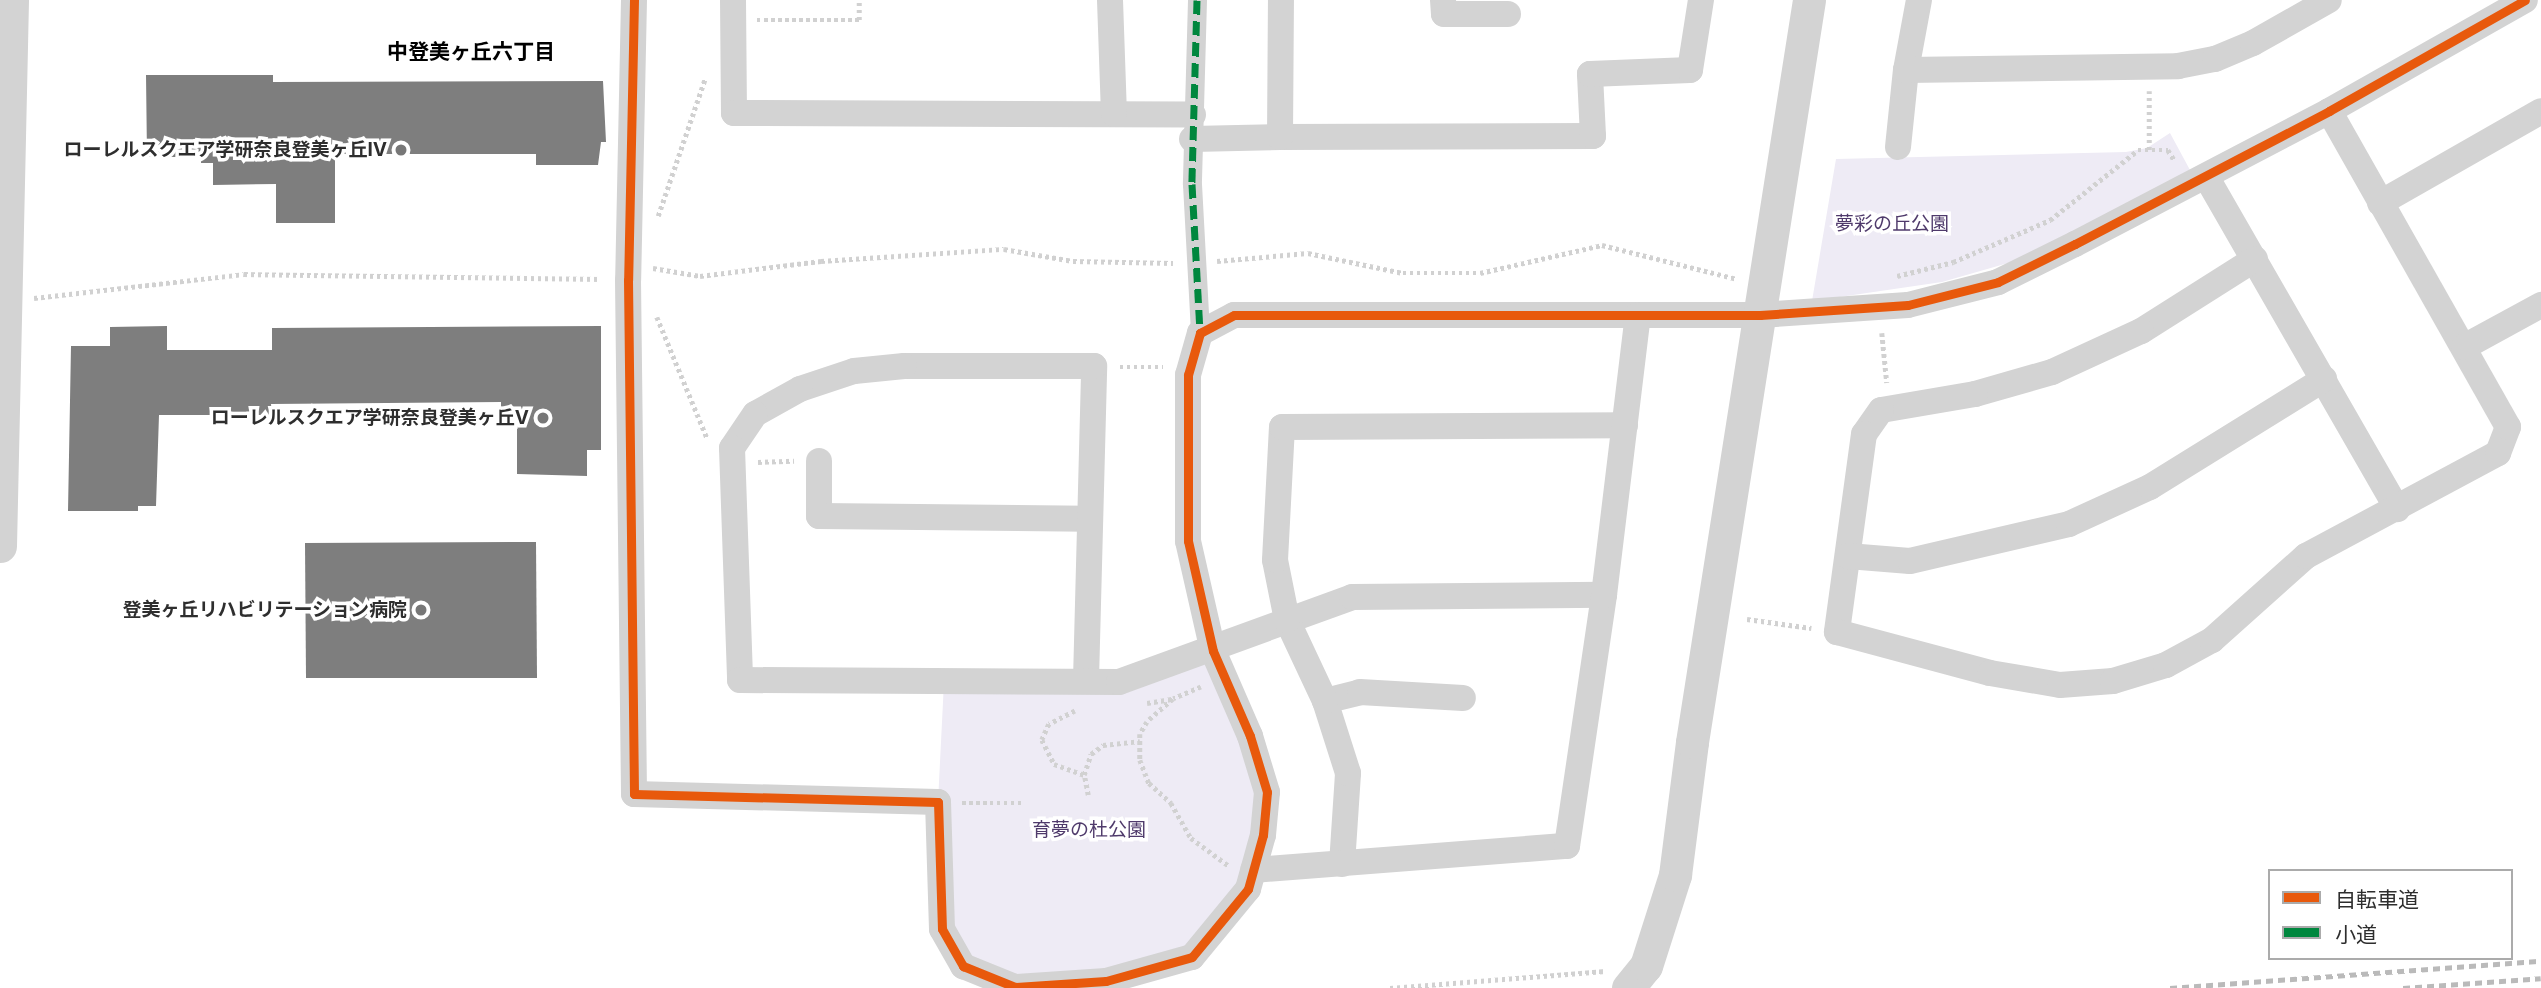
<!DOCTYPE html>
<html>
<head>
<meta charset="utf-8">
<style>
	body { margin:0 }
	#map { position:relative; width:2541px; height:988px; overflow:hidden; background:#fff; font-family:Inter,"Noto Sans JP",sans-serif }
	div>[style] { position:absolute }
	.green>* { inset:0; background:#eeebf5 }
	.building>* { inset:0; background:#7e7e7e }
	.path>* { height:4.5px; margin-top:-2.25px; transform-origin:0; background:repeating-linear-gradient(90deg,#d1d1d1 0 3.5px,transparent 0 7px) }
	.pedestrian>* { height:19px; margin:-9.5px; padding:0 9.5px; transform-origin:9.5px; border-radius:9.5px; background:#d3d3d3 }
	.minor>* { height:26px; margin:-13px; padding:0 13px; transform-origin:13px; border-radius:13px; background:#d3d3d3 }
	.tertiary>* { height:33px; margin:-16.5px; padding:0 16.5px; transform-origin:16.5px; border-radius:16.5px; background:#d3d3d3 }
	.rail>* { height:5px; margin-top:-2.5px; transform-origin:0; background:repeating-linear-gradient(90deg,#bababa 0 7px,transparent 0 12px) }
	.quiet>* { height:7px; margin-top:-3.5px; transform-origin:0; background:repeating-linear-gradient(90deg,#00873e 0 14px,transparent 0 21px) }
	.cycleway>* { height:9px; margin:-4.5px; padding:0 4.5px; transform-origin:4.5px; border-radius:4.5px; background:#e8590c }
	.dots>* { width:19px; height:19px; translate:-50% -50%; box-sizing:border-box; border:4px solid #fff; border-radius:50% }
	span { translate:-50% -50%; white-space:nowrap; text-align:center; line-height:1.15; -webkit-text-stroke:7px #fff; paint-order:stroke }
	.poi-label { font-size:19px; color:#2e2e2e; font-weight:700 }
	.right { translate:-100% -50%; text-align:right }
	.park-label { font-size:19px; color:#4f3a6b }
	.neighbourhood-label { font-size:21px; color:#000; font-weight:700 }
	.legend { position:absolute; left:2268px; top:869px; width:245px; height:91px; box-sizing:border-box; background:#fff; border:2px solid #ababab; margin:0; padding:9px 12px; list-style:none; font-size:21px; color:#2e2e2e }
	.legend li { display:flex; align-items:center; gap:14px; height:35px }
	.legend b { width:35px; border:2px solid #ababab }
</style>
</head>
<body>
<div id="map">
	<div class="green">
		<i style="clip-path:polygon(2170px 133px,2190px 170px,2029px 257px,1942px 282px,1812px 301px,1836px 159px,2126px 152px,2147px 148px)"></i>
		<i style="clip-path:polygon(1213px 651px,1267px 792px,1248px 889px,1192px 957px,1015px 987px,963px 966px,942px 929px,938px 802px,944px 682px,1086px 680px)"></i>
	</div>
	<div class="building">
		<i style="clip-path:polygon(146px 75px,273px 75px,273px 82px,603px 81px,606px 142px,601px 142px,598px 165px,536px 165px,536px 154px,335px 154px,335px 223px,276px 223px,276px 184px,213px 185px,213px 163px,201px 163px,201px 157px,147px 157px)"></i>
		<i style="clip-path:polygon(167px 326px,167px 350px,272px 350px,272px 328px,601px 326px,601px 450px,587px 450px,587px 476px,517px 474px,517px 412px,501px 412px,501px 402px,271px 404px,272px 415px,159px 415px,156px 506px,138px 506px,138px 511px,68px 511px,71px 346px,110px 346px,110px 327px)"></i>
		<i style="clip-path:polygon(536px 542px,537px 678px,306px 678px,305px 543px)"></i>
	</div>
	<div class="path">
		<i style="left:757px;top:20px;width:102px"></i>
		<i style="left:859px;top:20px;width:20px;rotate:-90deg"></i>
		<i style="left:2149px;top:150px;width:59px;rotate:-90deg"></i>
		<i style="left:658px;top:216px;width:145px;rotate:-71.1deg"></i>
		<i style="left:1217px;top:261px;width:91px;rotate:-5deg"></i>
		<i style="left:1308px;top:253px;width:97px;rotate:11.9deg"></i>
		<i style="left:1403px;top:273px;width:77px"></i>
		<i style="left:1480px;top:273px;width:125px;rotate:-12.9deg"></i>
		<i style="left:1602px;top:245px;width:139px;rotate:14.1deg"></i>
		<i style="left:653px;top:268px;width:48px;rotate:9.7deg"></i>
		<i style="left:700px;top:276px;width:122px;rotate:-7.1deg"></i>
		<i style="left:821px;top:261px;width:183px;rotate:-3.8deg"></i>
		<i style="left:1004px;top:249px;width:70px;rotate:9.9deg"></i>
		<i style="left:1073px;top:261px;width:100px;rotate:1.1deg"></i>
		<i style="left:1897px;top:276px;width:58px;rotate:-14deg"></i>
		<i style="left:1953px;top:262px;width:106px;rotate:-23.4deg"></i>
		<i style="left:2050px;top:220px;width:112px;rotate:-38.5deg"></i>
		<i style="left:2138px;top:150px;width:30px"></i>
		<i style="left:2168px;top:150px;width:13px;rotate:58deg"></i>
		<i style="left:34px;top:298px;width:211px;rotate:-6.5deg"></i>
		<i style="left:244px;top:274px;width:357px;rotate:0.8deg"></i>
		<i style="left:657px;top:317px;width:131px;rotate:67.5deg"></i>
		<i style="left:1882px;top:333px;width:50px;rotate:84.3deg"></i>
		<i style="left:1120px;top:367px;width:43px"></i>
		<i style="left:758px;top:462px;width:36px;rotate:-2deg"></i>
		<i style="left:1747px;top:619px;width:65px;rotate:8deg"></i>
		<i style="left:1201px;top:687px;width:30px;rotate:157deg"></i>
		<i style="left:1173px;top:699px;width:35px;rotate:139deg"></i>
		<i style="left:1147px;top:722px;width:14px;rotate:120deg"></i>
		<i style="left:1140px;top:734px;width:26px;rotate:90deg"></i>
		<i style="left:1140px;top:760px;width:25px;rotate:69deg"></i>
		<i style="left:1149px;top:783px;width:30px;rotate:42deg"></i>
		<i style="left:1171px;top:803px;width:40px;rotate:60.3deg"></i>
		<i style="left:1191px;top:838px;width:47px;rotate:36.4deg"></i>
		<i style="left:1147px;top:703px;width:25px;rotate:-9deg"></i>
		<i style="left:1075px;top:711px;width:29px;rotate:153deg"></i>
		<i style="left:1049px;top:724px;width:17px;rotate:114deg"></i>
		<i style="left:1042px;top:740px;width:27px;rotate:63deg"></i>
		<i style="left:1054px;top:764px;width:32px;rotate:20deg"></i>
		<i style="left:1088px;top:795px;width:20px;rotate:-101deg"></i>
		<i style="left:1084px;top:775px;width:22px;rotate:-72deg"></i>
		<i style="left:1091px;top:754px;width:15px;rotate:-37deg"></i>
		<i style="left:1103px;top:745px;width:37px;rotate:-6deg"></i>
		<i style="left:962px;top:803px;width:63px"></i>
		<i style="left:1390px;top:988px;width:216px;rotate:-4.5deg"></i>
	</div>
	<div class="pedestrian">
		<i style="left:1197px;top:0;width:184px;rotate:91.6deg"></i>
		<i style="left:1192px;top:184px;width:149px;rotate:86.9deg"></i>
	</div>
	<div class="minor">
		<i style="left:634px;top:0;width:280px;rotate:91.2deg"></i>
		<i style="left:628px;top:280px;width:514px;rotate:89.33deg"></i>
		<i style="left:634px;top:794px;width:304px;rotate:1.5deg"></i>
		<i style="left:938px;top:802px;width:127px;rotate:88.2deg"></i>
		<i style="left:942px;top:929px;width:43px;rotate:60.4deg"></i>
		<i style="left:963px;top:966px;width:56px;rotate:22deg"></i>
		<i style="left:1015px;top:987px;width:91px;rotate:-3.8deg"></i>
		<i style="left:1106px;top:981px;width:89px;rotate:-15.6deg"></i>
		<i style="left:1192px;top:957px;width:88px;rotate:-50.5deg"></i>
		<i style="left:1248px;top:889px;width:56px;rotate:-74.5deg"></i>
		<i style="left:1263px;top:835px;width:43px;rotate:-84.7deg"></i>
		<i style="left:1267px;top:792px;width:59px;rotate:-106.9deg"></i>
		<i style="left:1250px;top:736px;width:93px;rotate:-113.5deg"></i>
		<i style="left:1213px;top:651px;width:113px;rotate:-102.8deg"></i>
		<i style="left:1188px;top:541px;width:166px;rotate:-90deg"></i>
		<i style="left:1188px;top:375px;width:44px;rotate:-74.1deg"></i>
		<i style="left:1200px;top:333px;width:38px;rotate:-28deg"></i>
		<i style="left:1234px;top:315px;width:526px"></i>
		<i style="left:1760px;top:315px;width:148px;rotate:-3.9deg"></i>
		<i style="left:1908px;top:305px;width:93px;rotate:-14.3deg"></i>
		<i style="left:1998px;top:282px;width:86px;rotate:-26.3deg"></i>
		<i style="left:2075px;top:244px;width:287px;rotate:-27.6deg"></i>
		<i style="left:2329px;top:111px;width:225px;rotate:-29.5deg"></i>
		<i style="left:733px;top:0;width:113px;rotate:89.5deg"></i>
		<i style="left:734px;top:113px;width:459px;rotate:0.2deg"></i>
		<i style="left:1110px;top:0;width:114px;rotate:88deg"></i>
		<i style="left:1443px;top:0;width:14px;rotate:86deg"></i>
		<i style="left:1444px;top:14px;width:64px"></i>
		<i style="left:1906px;top:70px;width:71px;rotate:-79.5deg"></i>
		<i style="left:1280px;top:137px;width:313px;rotate:-0.2deg"></i>
		<i style="left:1593px;top:136px;width:62px;rotate:-92.8deg"></i>
		<i style="left:1590px;top:74px;width:100px;rotate:-2.3deg"></i>
		<i style="left:1690px;top:70px;width:71px;rotate:-81.1deg"></i>
		<i style="left:1192px;top:139px;width:88px;rotate:-1.3deg"></i>
		<i style="left:1280px;top:137px;width:137px;rotate:-89.6deg"></i>
		<i style="left:1898px;top:147px;width:77px;rotate:-84.1deg"></i>
		<i style="left:1906px;top:70px;width:272px;rotate:-0.8deg"></i>
		<i style="left:2178px;top:66px;width:38px;rotate:-11deg"></i>
		<i style="left:2215px;top:59px;width:41px;rotate:-22.8deg"></i>
		<i style="left:2253px;top:43px;width:87px;rotate:-29.5deg"></i>
		<i style="left:2207px;top:178px;width:382px;rotate:60.1deg"></i>
		<i style="left:2380px;top:203px;width:185px;rotate:-29.7deg"></i>
		<i style="left:2255px;top:259px;width:135px;rotate:147.7deg"></i>
		<i style="left:2141px;top:331px;width:98px;rotate:155.3deg"></i>
		<i style="left:2052px;top:372px;width:80px;rotate:164.1deg"></i>
		<i style="left:1975px;top:394px;width:95px;rotate:170.3deg"></i>
		<i style="left:1881px;top:410px;width:29px;rotate:125deg"></i>
		<i style="left:1864px;top:434px;width:200px;rotate:97.8deg"></i>
		<i style="left:1837px;top:632px;width:158px;rotate:15deg"></i>
		<i style="left:1990px;top:673px;width:71px;rotate:9.7deg"></i>
		<i style="left:2060px;top:685px;width:53px;rotate:-4.3deg"></i>
		<i style="left:2113px;top:681px;width:55px;rotate:-16.8deg"></i>
		<i style="left:2166px;top:665px;width:52px;rotate:-28.5deg"></i>
		<i style="left:2212px;top:640px;width:126px;rotate:-41.8deg"></i>
		<i style="left:2306px;top:556px;width:218px;rotate:-28.2deg"></i>
		<i style="left:2498px;top:453px;width:28px;rotate:-69deg"></i>
		<i style="left:2508px;top:427px;width:363px;rotate:-119.5deg"></i>
		<i style="left:2464px;top:347px;width:88px;rotate:-28.6deg"></i>
		<i style="left:819px;top:461px;width:55px;rotate:90deg"></i>
		<i style="left:819px;top:516px;width:268px;rotate:0.6deg"></i>
		<i style="left:1848px;top:556px;width:62px;rotate:4.6deg"></i>
		<i style="left:1910px;top:561px;width:163px;rotate:-13.1deg"></i>
		<i style="left:2069px;top:524px;width:89px;rotate:-24.6deg"></i>
		<i style="left:2150px;top:487px;width:205px;rotate:-31.8deg"></i>
		<i style="left:1086px;top:680px;width:314px;rotate:-88.5deg"></i>
		<i style="left:1094px;top:366px;width:190px;rotate:180deg"></i>
		<i style="left:904px;top:366px;width:50px;rotate:174.3deg"></i>
		<i style="left:854px;top:371px;width:57px;rotate:161.6deg"></i>
		<i style="left:800px;top:389px;width:51px;rotate:150.9deg"></i>
		<i style="left:755px;top:414px;width:41px;rotate:124.1deg"></i>
		<i style="left:732px;top:448px;width:232px;rotate:88deg"></i>
		<i style="left:740px;top:680px;width:379px;rotate:0.3deg"></i>
		<i style="left:1119px;top:682px;width:248px;rotate:-20deg"></i>
		<i style="left:1352px;top:597px;width:252px;rotate:-0.5deg"></i>
		<i style="left:1325px;top:701px;width:36px;rotate:-14deg"></i>
		<i style="left:1360px;top:692px;width:103px;rotate:3.3deg"></i>
		<i style="left:1342px;top:864px;width:91px;rotate:-86.2deg"></i>
		<i style="left:1348px;top:773px;width:76px;rotate:-107.7deg"></i>
		<i style="left:1325px;top:701px;width:89px;rotate:-115.1deg"></i>
		<i style="left:1287px;top:620px;width:61px;rotate:-101.3deg"></i>
		<i style="left:1275px;top:560px;width:133px;rotate:-87deg"></i>
		<i style="left:1282px;top:427px;width:343px;rotate:-0.3deg"></i>
		<i style="left:1253px;top:870px;width:315px;rotate:-4.4deg"></i>
		<i style="left:1567px;top:846px;width:254px;rotate:-81.6deg"></i>
		<i style="left:1604px;top:595px;width:282px;rotate:-83.1deg"></i>
	</div>
	<div class="tertiary">
		<i style="left:0;top:546px;width:546px;rotate:-88.74deg"></i>
		<i style="left:1628px;top:988px;width:28px;rotate:-51deg"></i>
		<i style="left:1646px;top:966px;width:96px;rotate:-72.3deg"></i>
		<i style="left:1675px;top:875px;width:134px;rotate:-82.7deg"></i>
		<i style="left:1692px;top:742px;width:751px;rotate:-81.04deg"></i>
	</div>
	<div class="rail">
		<i style="left:2170px;top:988px;width:372px;rotate:-4.2deg"></i>
		<i style="left:2403px;top:988px;width:138px;rotate:-4.1deg"></i>
	</div>
	<div class="quiet">
		<i style="left:1197px;top:0;width:184px;rotate:91.6deg"></i>
		<i style="left:1192px;top:184px;width:149px;rotate:86.9deg"></i>
	</div>
	<div class="cycleway">
		<i style="left:634px;top:0;width:280px;rotate:91.2deg"></i>
		<i style="left:628px;top:280px;width:514px;rotate:89.33deg"></i>
		<i style="left:634px;top:794px;width:304px;rotate:1.5deg"></i>
		<i style="left:938px;top:802px;width:127px;rotate:88.2deg"></i>
		<i style="left:942px;top:929px;width:43px;rotate:60.4deg"></i>
		<i style="left:963px;top:966px;width:56px;rotate:22deg"></i>
		<i style="left:1015px;top:987px;width:91px;rotate:-3.8deg"></i>
		<i style="left:1106px;top:981px;width:89px;rotate:-15.6deg"></i>
		<i style="left:1192px;top:957px;width:88px;rotate:-50.5deg"></i>
		<i style="left:1248px;top:889px;width:56px;rotate:-74.5deg"></i>
		<i style="left:1263px;top:835px;width:43px;rotate:-84.7deg"></i>
		<i style="left:1267px;top:792px;width:59px;rotate:-106.9deg"></i>
		<i style="left:1250px;top:736px;width:93px;rotate:-113.5deg"></i>
		<i style="left:1213px;top:651px;width:113px;rotate:-102.8deg"></i>
		<i style="left:1188px;top:541px;width:166px;rotate:-90deg"></i>
		<i style="left:1188px;top:375px;width:44px;rotate:-74.1deg"></i>
		<i style="left:1200px;top:333px;width:38px;rotate:-28deg"></i>
		<i style="left:1234px;top:315px;width:526px"></i>
		<i style="left:1760px;top:315px;width:148px;rotate:-3.9deg"></i>
		<i style="left:1908px;top:305px;width:93px;rotate:-14.3deg"></i>
		<i style="left:1998px;top:282px;width:86px;rotate:-26.3deg"></i>
		<i style="left:2075px;top:244px;width:287px;rotate:-27.6deg"></i>
		<i style="left:2329px;top:111px;width:225px;rotate:-29.5deg"></i>
	</div>
	<div class="dots">
		<i style="left:401px;top:150px;background:#777"></i>
		<i style="left:543px;top:418px;background:#777"></i>
		<i style="left:421px;top:610px;background:#777"></i>
	</div>
	<div class="poi-label">
		<span class="right" style="left:387px;top:150px">ローレルスクエア学研奈良登美ヶ丘Ⅳ</span>
		<span class="right" style="left:529px;top:418px">ローレルスクエア学研奈良登美ヶ丘Ⅴ</span>
		<span class="right" style="left:407px;top:610px">登美ヶ丘リハビリテーション病院</span>
	</div>
	<div class="park-label">
		<span style="left:1892px;top:224px">夢彩の丘公園</span>
		<span style="left:1089px;top:830px">育夢の杜公園</span>
	</div>
	<div class="neighbourhood-label">
		<span style="left:471px;top:52px">中登美ヶ丘六丁目</span>
	</div>
	<ul class="legend">
	<li><b style="height:9px;background:#e8590c"></b>自転車道</li>
	<li><b style="height:9px;background:#00873e"></b>小道</li>
	</ul>
</div>
</body>
</html>
